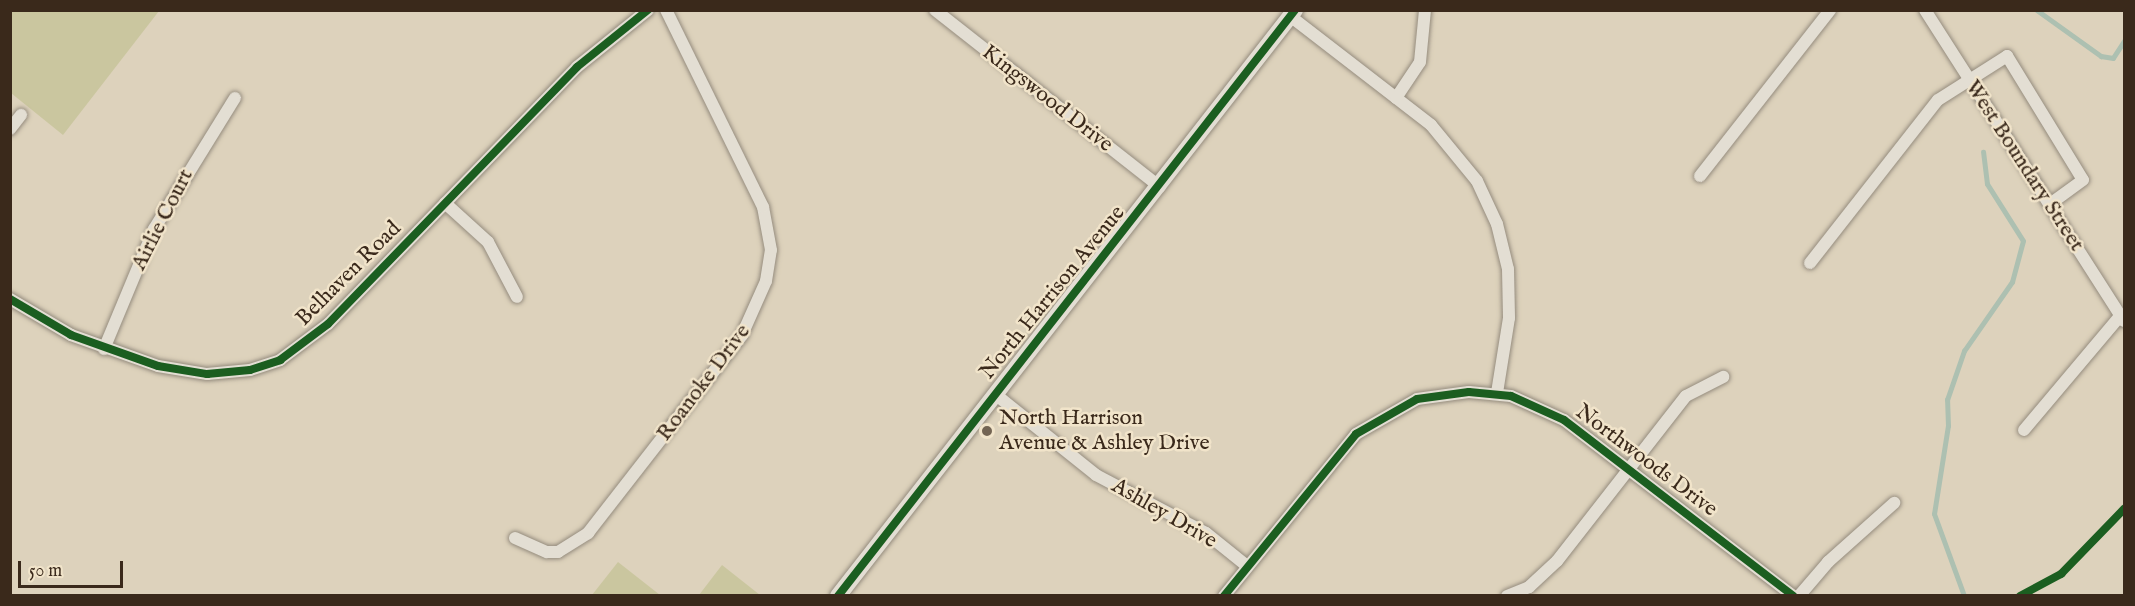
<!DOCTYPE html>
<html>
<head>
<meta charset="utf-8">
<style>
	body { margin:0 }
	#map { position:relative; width:2135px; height:606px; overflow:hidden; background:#ddd2bc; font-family:"IM FELL English",serif }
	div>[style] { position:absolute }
	.green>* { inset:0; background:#cac69f }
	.stream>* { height:4.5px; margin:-2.25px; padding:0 2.25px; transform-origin:2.25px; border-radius:2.25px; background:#adc0b1 }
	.roads { filter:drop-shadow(0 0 2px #958c7e) drop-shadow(0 0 2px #958c7e) }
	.street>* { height:12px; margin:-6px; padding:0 6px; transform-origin:6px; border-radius:6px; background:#e3ded3 }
	.secondary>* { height:16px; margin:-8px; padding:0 8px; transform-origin:8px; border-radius:8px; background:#e3ded3 }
	.cycleway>* { height:8px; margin:-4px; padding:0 4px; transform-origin:4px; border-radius:4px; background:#1b5e20 }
	.dots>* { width:16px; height:16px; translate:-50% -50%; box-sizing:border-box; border:3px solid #f1e4ca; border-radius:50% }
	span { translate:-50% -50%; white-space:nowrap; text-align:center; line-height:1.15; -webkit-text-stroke:5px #f1e4ca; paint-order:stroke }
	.street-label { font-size:22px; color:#3a291b }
	.poi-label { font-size:22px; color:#3a291b }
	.left { translate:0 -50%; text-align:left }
	.frame { position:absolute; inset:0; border:12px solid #3a291b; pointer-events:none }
	.scale { position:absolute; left:18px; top:561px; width:105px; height:27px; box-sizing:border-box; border:3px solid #3a291b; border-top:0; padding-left:8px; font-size:18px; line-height:21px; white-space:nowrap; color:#3a291b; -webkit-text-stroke:4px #f1e4ca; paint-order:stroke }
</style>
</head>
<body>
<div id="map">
	<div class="green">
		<i style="clip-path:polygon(10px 11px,11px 10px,159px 11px,63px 135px,11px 93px)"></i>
		<i style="clip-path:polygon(618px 562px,660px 595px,592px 595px)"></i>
		<i style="clip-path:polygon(722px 565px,760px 595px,699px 595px)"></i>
	</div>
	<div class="stream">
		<i style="left:2037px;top:10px;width:79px;rotate:35.7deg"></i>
		<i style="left:2101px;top:56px;width:12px;rotate:9deg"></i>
		<i style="left:2113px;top:58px;width:20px;rotate:-57deg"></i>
		<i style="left:1964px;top:596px;width:87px;rotate:-110.1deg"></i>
		<i style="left:1934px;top:514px;width:89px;rotate:-81deg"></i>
		<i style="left:1948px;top:426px;width:26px;rotate:-92deg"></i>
		<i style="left:1947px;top:400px;width:52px;rotate:-70.9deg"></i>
		<i style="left:1964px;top:351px;width:84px;rotate:-55.2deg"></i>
		<i style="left:2012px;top:282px;width:42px;rotate:-75deg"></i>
		<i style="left:2023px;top:241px;width:67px;rotate:-122.3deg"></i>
		<i style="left:1987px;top:184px;width:32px;rotate:-97deg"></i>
	</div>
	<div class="roads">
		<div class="street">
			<i style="left:935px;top:10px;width:286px;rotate:38.2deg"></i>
			<i style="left:1925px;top:10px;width:369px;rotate:57.4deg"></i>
			<i style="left:1290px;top:16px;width:178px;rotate:37.7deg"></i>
			<i style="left:1431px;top:125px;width:72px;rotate:50.6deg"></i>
			<i style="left:1477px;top:181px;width:47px;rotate:65.1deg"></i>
			<i style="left:1497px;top:224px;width:46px;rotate:76.3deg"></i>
			<i style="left:1508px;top:269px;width:49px;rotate:88.8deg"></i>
			<i style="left:1509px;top:318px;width:76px;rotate:99.1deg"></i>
			<i style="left:1396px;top:98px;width:43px;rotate:-56.3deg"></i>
			<i style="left:1420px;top:62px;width:52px;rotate:-84.5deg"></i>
			<i style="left:10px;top:129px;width:18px;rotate:-52deg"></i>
			<i style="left:1700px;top:176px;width:211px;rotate:-51.9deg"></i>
			<i style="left:445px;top:203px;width:58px;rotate:42.2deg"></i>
			<i style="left:488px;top:242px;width:62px;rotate:62.2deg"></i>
			<i style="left:1810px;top:263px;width:207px;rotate:-51.9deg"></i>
			<i style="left:1938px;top:100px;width:82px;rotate:-32.5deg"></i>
			<i style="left:2007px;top:56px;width:145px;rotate:58.5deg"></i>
			<i style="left:2083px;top:180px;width:41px;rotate:144deg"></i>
			<i style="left:10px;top:299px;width:71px;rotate:30.5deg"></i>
			<i style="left:71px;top:335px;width:92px;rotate:19.6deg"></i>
			<i style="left:158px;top:366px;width:50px;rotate:9.3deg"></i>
			<i style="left:207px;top:374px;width:43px;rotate:-5.3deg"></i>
			<i style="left:250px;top:370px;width:32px;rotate:-18deg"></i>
			<i style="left:280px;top:360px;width:60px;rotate:-36.9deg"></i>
			<i style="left:328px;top:324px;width:358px;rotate:-45.9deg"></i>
			<i style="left:577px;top:67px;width:91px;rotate:-38.8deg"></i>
			<i style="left:104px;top:349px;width:130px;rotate:-67.4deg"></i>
			<i style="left:154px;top:229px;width:154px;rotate:-58.3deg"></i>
			<i style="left:995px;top:394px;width:129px;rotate:38.7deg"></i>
			<i style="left:1096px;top:475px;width:124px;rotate:27.8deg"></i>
			<i style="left:1206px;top:533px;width:53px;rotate:38.8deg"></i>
			<i style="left:2024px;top:430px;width:149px;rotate:-49.9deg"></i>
			<i style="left:515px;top:538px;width:35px;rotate:24deg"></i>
			<i style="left:547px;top:552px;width:11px"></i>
			<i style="left:558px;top:552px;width:36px;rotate:-32deg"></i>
			<i style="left:588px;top:533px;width:251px;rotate:-52.1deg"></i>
			<i style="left:742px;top:335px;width:59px;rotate:-66deg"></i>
			<i style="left:766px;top:281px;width:31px;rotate:-81deg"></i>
			<i style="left:771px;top:250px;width:44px;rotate:-100.5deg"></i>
			<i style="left:763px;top:207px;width:220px;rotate:-116.2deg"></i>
			<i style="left:1224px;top:596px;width:209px;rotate:-50.8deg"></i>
			<i style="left:1356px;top:434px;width:70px;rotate:-29.8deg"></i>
			<i style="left:1417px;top:399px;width:52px;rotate:-7.7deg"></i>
			<i style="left:1469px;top:392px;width:42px;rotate:5.4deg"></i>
			<i style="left:1511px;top:396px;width:58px;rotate:24.4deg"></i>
			<i style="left:1564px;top:420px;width:289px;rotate:37.5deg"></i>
			<i style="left:1507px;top:596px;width:24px;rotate:-22deg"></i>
			<i style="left:1529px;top:587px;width:38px;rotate:-43deg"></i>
			<i style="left:1557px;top:561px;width:209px;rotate:-52deg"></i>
			<i style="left:1686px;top:396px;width:42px;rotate:-27.2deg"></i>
			<i style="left:1799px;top:596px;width:45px;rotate:-49.5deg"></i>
			<i style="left:1828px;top:562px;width:89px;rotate:-41.8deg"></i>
		</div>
		<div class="secondary">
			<i style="left:838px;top:596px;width:743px;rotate:-52.05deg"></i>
		</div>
	</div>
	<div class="cycleway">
		<i style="left:10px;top:299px;width:71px;rotate:30.5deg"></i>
		<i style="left:71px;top:335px;width:92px;rotate:19.6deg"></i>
		<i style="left:158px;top:366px;width:50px;rotate:9.3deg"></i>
		<i style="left:207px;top:374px;width:43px;rotate:-5.3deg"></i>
		<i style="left:250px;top:370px;width:32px;rotate:-18deg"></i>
		<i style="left:280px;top:360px;width:60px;rotate:-36.9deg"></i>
		<i style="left:328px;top:324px;width:358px;rotate:-45.9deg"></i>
		<i style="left:577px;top:67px;width:91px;rotate:-38.8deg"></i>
		<i style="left:838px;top:596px;width:743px;rotate:-52.05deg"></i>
		<i style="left:1224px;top:596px;width:209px;rotate:-50.8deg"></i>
		<i style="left:1356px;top:434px;width:70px;rotate:-29.8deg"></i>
		<i style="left:1417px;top:399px;width:52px;rotate:-7.7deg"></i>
		<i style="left:1469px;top:392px;width:42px;rotate:5.4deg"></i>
		<i style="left:1511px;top:396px;width:58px;rotate:24.4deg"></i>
		<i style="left:1564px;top:420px;width:289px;rotate:37.5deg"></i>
		<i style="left:2020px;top:596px;width:47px;rotate:-28.2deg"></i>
		<i style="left:2061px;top:574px;width:91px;rotate:-45.9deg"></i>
	</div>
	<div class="dots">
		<i style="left:987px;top:431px;background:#736453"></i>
	</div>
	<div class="street-label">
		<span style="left:1047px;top:99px;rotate:38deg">Kingswood Drive</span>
		<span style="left:2024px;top:166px;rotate:57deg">West Boundary Street</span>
		<span style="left:163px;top:220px;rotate:-63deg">Airlie Court</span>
		<span style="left:349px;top:274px;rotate:-45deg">Belhaven Road</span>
		<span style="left:1053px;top:293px;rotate:-51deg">North Harrison Avenue</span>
		<span style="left:704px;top:383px;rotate:-53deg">Roanoke Drive</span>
		<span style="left:1646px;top:461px;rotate:37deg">Northwoods Drive</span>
		<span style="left:1164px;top:514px;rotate:30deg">Ashley Drive</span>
	</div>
	<div class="poi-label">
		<span class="left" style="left:999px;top:431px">North Harrison<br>Avenue &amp; Ashley Drive</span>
	</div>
	<div class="frame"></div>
	<div class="scale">50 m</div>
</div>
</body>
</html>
